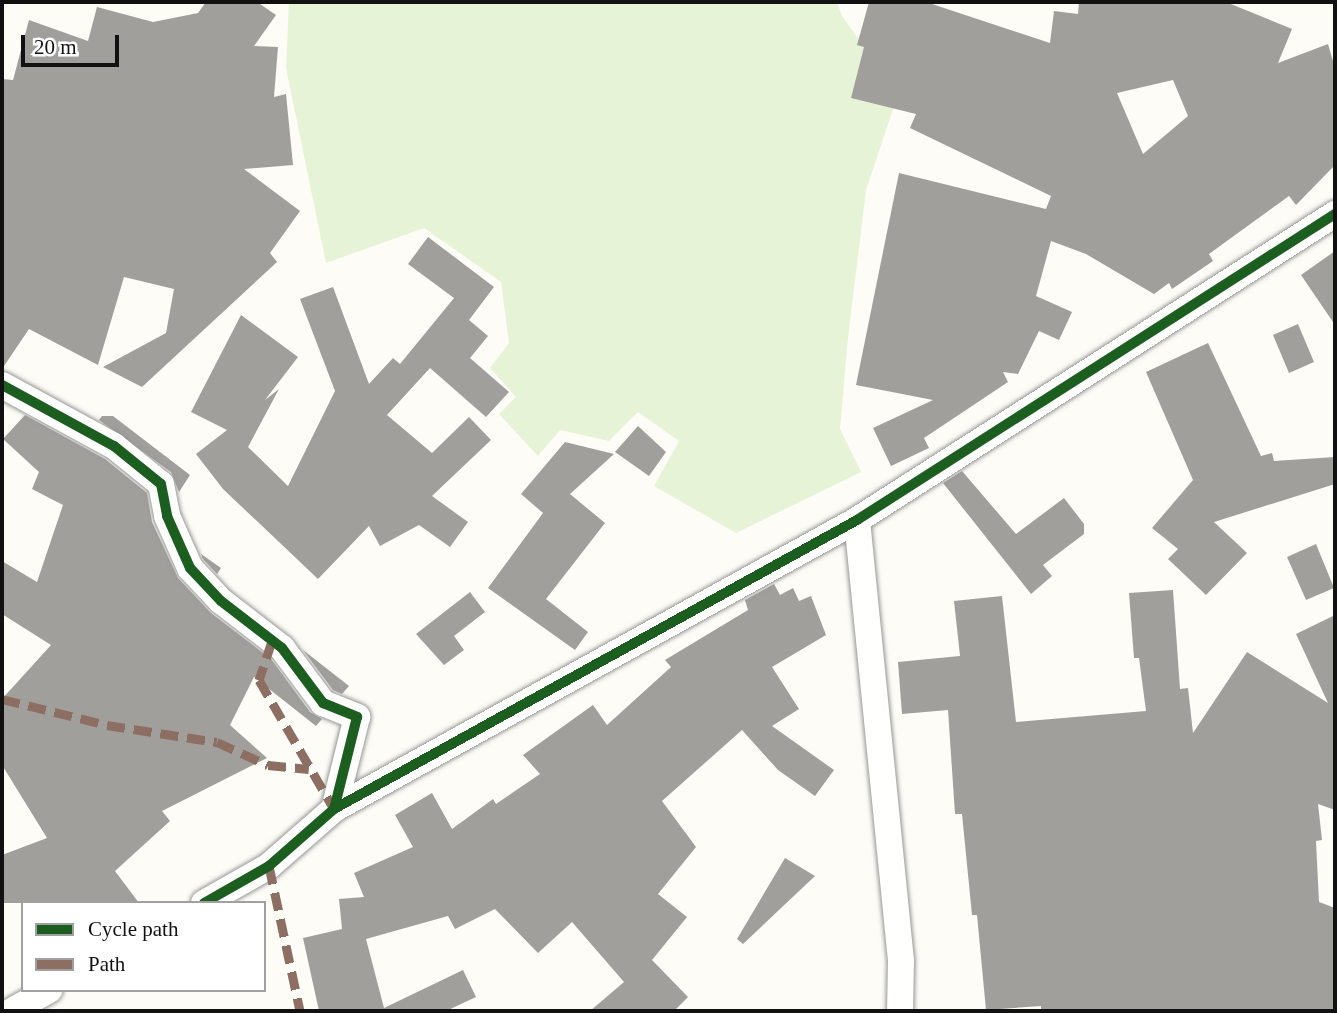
<!DOCTYPE html>
<html>
<head>
<meta charset="utf-8">
<style>
	body { margin:0 }
	#map { position:relative; width:1337px; height:1013px; overflow:hidden; background:#fdfcf7; font-family:"Times New Roman",serif }
	div>[style] { position:absolute }
	.green>* { inset:0; background:#e7f3d7 }
	.building>* { inset:0; background:#a19f9c }
	.roads { filter:drop-shadow(0 0 2px #979795) drop-shadow(0 0 2px #979795) }
	.minor>* { height:26px; margin:-13px; padding:0 13px; transform-origin:13px; border-radius:13px; background:#fffffe }
	.quiet>* { height:9px; margin-top:-4.5px; transform-origin:0; background:repeating-linear-gradient(90deg,#8d6e63 0 18px,transparent 0 27px) }
	.cycleway>* { height:10px; margin:-5px; padding:0 5px; transform-origin:5px; border-radius:5px; background:#1b5e20 }
	span { translate:-50% -50%; white-space:nowrap; text-align:center; line-height:1.15; -webkit-text-stroke:7px #fff; paint-order:stroke }
	.frame { position:absolute; inset:0; border:4px solid #111; pointer-events:none }
	.legend { position:absolute; left:21px; top:901px; width:245px; height:91px; box-sizing:border-box; background:#fff; border:2px solid #a0a0a0; margin:0; padding:9px 12px; list-style:none; font-size:21px; color:#111 }
	.legend li { display:flex; align-items:center; gap:14px; height:35px }
	.legend b { width:35px; border:2px solid #a0a0a0 }
	.scale { position:absolute; left:21px; top:35px; width:98px; height:32px; box-sizing:border-box; border:4px solid #111; border-top:0; padding-left:9px; font-size:21px; line-height:24px; white-space:nowrap; color:#111; -webkit-text-stroke:5px #fff; paint-order:stroke }
</style>
</head>
<body>
<div id="map">
	<div class="green">
		<i style="clip-path:polygon(289px 2px,837px 2px,842px 16px,898px 94px,866px 190px,848px 338px,840px 429px,861px 472px,736px 533px,654px 486px,679px 441px,638px 412px,609px 441px,560px 430px,538px 456px,499px 414px,516px 397px,490px 368px,509px 343px,501px 282px,424px 228px,326px 263px,286px 68px)"></i>
	</div>
	<div class="building">
		<i style="clip-path:polygon(206px 2px,257px 2px,276px 15px,254px 46px,278px 47px,274px 97px,286px 94px,293px 165px,244px 169px,300px 211px,270px 253px,277px 262px,142px 387px,103px 367px,166px 333px,174px 289px,124px 277px,98px 365px,29px 329px,2px 369px,2px 79px,13px 80px,29px 20px,88px 41px,97px 7px,153px 22px,198px 13px)"></i>
		<i style="clip-path:polygon(evenodd,869px 2px,926px 2px,1050px 43px,1054px 11px,1078px 14px,1079px 2px,1226px 2px,1292px 29px,1278px 63px,1328px 44px,1335px 68px,1335px 165px,1296px 205px,1289px 196px,1209px 254px,1213px 261px,1172px 289px,1169px 283px,1154px 294px,1086px 254px,1051px 241px,1036px 296px,1072px 312px,1059px 340px,1039px 331px,1018px 374px,1003px 372px,1008px 382px,924px 438px,929px 448px,891px 466px,873px 428px,933px 400px,856px 385px,899px 173px,1046px 209px,1051px 196px,910px 128px,916px 114px,851px 98px,864px 47px,857px 45px,869px 2px,1173px 80px,1188px 116px,1143px 154px,1117px 93px,1173px 80px)"></i>
		<i style="clip-path:polygon(428px 237px,494px 287px,469px 320px,488px 336px,470px 358px,509px 392px,486px 417px,430px 368px,387px 415px,432px 453px,469px 417px,491px 440px,432px 496px,468px 522px,450px 547px,419px 525px,380px 546px,369px 526px,318px 579px,223px 489px,196px 454px,227px 430px,191px 412px,241px 315px,298px 357px,265px 400px,279px 389px,248px 447px,288px 486px,335px 391px,300px 299px,333px 287px,369px 384px,393px 358px,400px 364px,454px 298px,408px 264px)"></i>
		<i style="clip-path:polygon(1335px 251px,1335px 325px,1301px 275px)"></i>
		<i style="clip-path:polygon(1298px 324px,1314px 362px,1289px 373px,1273px 335px)"></i>
		<i style="clip-path:polygon(1208px 343px,1261px 456px,1272px 453px,1274px 461px,1335px 457px,1335px 484px,1214px 522px,1247px 553px,1206px 595px,1168px 559px,1178px 549px,1152px 528px,1193px 480px,1146px 372px)"></i>
		<i style="clip-path:polygon(25px 415px,105px 459px,147px 493px,152px 522px,178px 578px,211px 613px,271px 659px,310px 712px,322px 719px,316px 726px,254px 677px,230px 725px,267px 758px,162px 811px,170px 821px,115px 871px,139px 903px,2px 903px,2px 855px,47px 838px,2px 765px,2px 699px,51px 645px,2px 614px,2px 561px,37px 582px,63px 505px,32px 489px,39px 472px,3px 439px)"></i>
		<i style="clip-path:polygon(102px 416px,113px 416px,190px 475px,179px 492px,171px 472px,99px 420px)"></i>
		<i style="clip-path:polygon(638px 426px,666px 452px,649px 476px,615px 452px)"></i>
		<i style="clip-path:polygon(565px 442px,614px 454px,570px 494px,605px 523px,546px 599px,588px 632px,575px 650px,488px 588px,543px 513px,521px 494px)"></i>
		<i style="clip-path:polygon(962px 471px,1016px 534px,1064px 498px,1084px 524px,1084px 534px,1043px 565px,1052px 576px,1031px 594px,943px 483px)"></i>
		<i style="clip-path:polygon(1316px 544px,1334px 588px,1306px 600px,1287px 557px)"></i>
		<i style="clip-path:polygon(201px 554px,221px 568px,217px 574px,203px 559px)"></i>
		<i style="clip-path:polygon(774px 584px,780px 595px,793px 588px,799px 601px,811px 596px,826px 635px,772px 667px,799px 709px,772px 726px,834px 770px,815px 796px,778px 770px,742px 730px,662px 801px,696px 847px,658px 894px,687px 917px,652px 960px,688px 997px,674px 1011px,590px 1011px,624px 982px,572px 922px,538px 953px,495px 909px,455px 929px,448px 916px,366px 939px,384px 1008px,463px 970px,476px 997px,446px 1011px,319px 1011px,303px 938px,342px 929px,339px 899px,364px 897px,354px 873px,413px 847px,395px 815px,432px 793px,452px 829px,493px 799px,496px 804px,540px 774px,523px 755px,593px 705px,607px 725px,671px 667px,665px 660px,748px 610px,745px 600px)"></i>
		<i style="clip-path:polygon(1173px 590px,1180px 689px,1188px 688px,1193px 733px,1247px 652px,1328px 703px,1296px 634px,1335px 615px,1335px 810px,1318px 804px,1322px 840px,1316px 841px,1319px 902px,1335px 908px,1335px 1011px,1041px 1011px,1041px 1006px,986px 1010px,977px 915px,972px 915px,962px 814px,955px 814px,948px 710px,902px 714px,898px 662px,960px 656px,954px 601px,1002px 596px,1016px 722px,1146px 711px,1139px 658px,1134px 658px,1129px 593px)"></i>
		<i style="clip-path:polygon(470px 592px,485px 612px,454px 636px,464px 650px,444px 665px,416px 634px)"></i>
		<i style="clip-path:polygon(303px 650px,349px 686px,342px 694px,333px 690px)"></i>
		<i style="clip-path:polygon(785px 858px,815px 876px,743px 944px,737px 939px)"></i>
	</div>
	<div class="roads">
		<div class="minor">
			<i style="left:2px;top:385px;width:128px;rotate:28.6deg"></i>
			<i style="left:114px;top:446px;width:60px;rotate:39deg"></i>
			<i style="left:161px;top:484px;width:33px;rotate:79deg"></i>
			<i style="left:167px;top:516px;width:57px;rotate:66.1deg"></i>
			<i style="left:190px;top:568px;width:45px;rotate:46.8deg"></i>
			<i style="left:221px;top:601px;width:77px;rotate:37.6deg"></i>
			<i style="left:282px;top:648px;width:69px;rotate:53.3deg"></i>
			<i style="left:323px;top:703px;width:37px;rotate:22deg"></i>
			<i style="left:357px;top:717px;width:95px;rotate:104deg"></i>
			<i style="left:857px;top:520px;width:442px;rotate:84.3deg"></i>
			<i style="left:901px;top:960px;width:51px;rotate:91.1deg"></i>
			<i style="left:204px;top:903px;width:75px;rotate:-29.6deg"></i>
			<i style="left:269px;top:866px;width:86px;rotate:-41.2deg"></i>
			<i style="left:334px;top:809px;width:598px;rotate:-28.92deg"></i>
			<i style="left:857px;top:520px;width:568px;rotate:-32.63deg"></i>
			<i style="left:12px;top:1011px;width:43px;rotate:-29.6deg"></i>
		</div>
	</div>
	<div class="quiet">
		<i style="left:272px;top:641px;width:41px;rotate:108.4deg"></i>
		<i style="left:259px;top:680px;width:149px;rotate:59.8deg"></i>
		<i style="left:2px;top:699px;width:108px;rotate:13.9deg"></i>
		<i style="left:107px;top:725px;width:111px;rotate:8.8deg"></i>
		<i style="left:217px;top:742px;width:56px;rotate:24.3deg"></i>
		<i style="left:268px;top:765px;width:41px;rotate:5.6deg"></i>
		<i style="left:269px;top:866px;width:148px;rotate:77.9deg"></i>
	</div>
	<div class="cycleway">
		<i style="left:2px;top:385px;width:128px;rotate:28.6deg"></i>
		<i style="left:114px;top:446px;width:60px;rotate:39deg"></i>
		<i style="left:161px;top:484px;width:33px;rotate:79deg"></i>
		<i style="left:167px;top:516px;width:57px;rotate:66.1deg"></i>
		<i style="left:190px;top:568px;width:45px;rotate:46.8deg"></i>
		<i style="left:221px;top:601px;width:77px;rotate:37.6deg"></i>
		<i style="left:282px;top:648px;width:69px;rotate:53.3deg"></i>
		<i style="left:323px;top:703px;width:37px;rotate:22deg"></i>
		<i style="left:357px;top:717px;width:95px;rotate:104deg"></i>
		<i style="left:204px;top:903px;width:75px;rotate:-29.6deg"></i>
		<i style="left:269px;top:866px;width:86px;rotate:-41.2deg"></i>
		<i style="left:334px;top:809px;width:598px;rotate:-28.92deg"></i>
		<i style="left:857px;top:520px;width:568px;rotate:-32.63deg"></i>
	</div>
	<div class="frame"></div>
	<ul class="legend">
	<li><b style="height:9px;background:#1b5e20"></b>Cycle path</li>
	<li><b style="height:9px;background:#8d6e63"></b>Path</li>
	</ul>
	<div class="scale">20 m</div>
</div>
</body>
</html>
